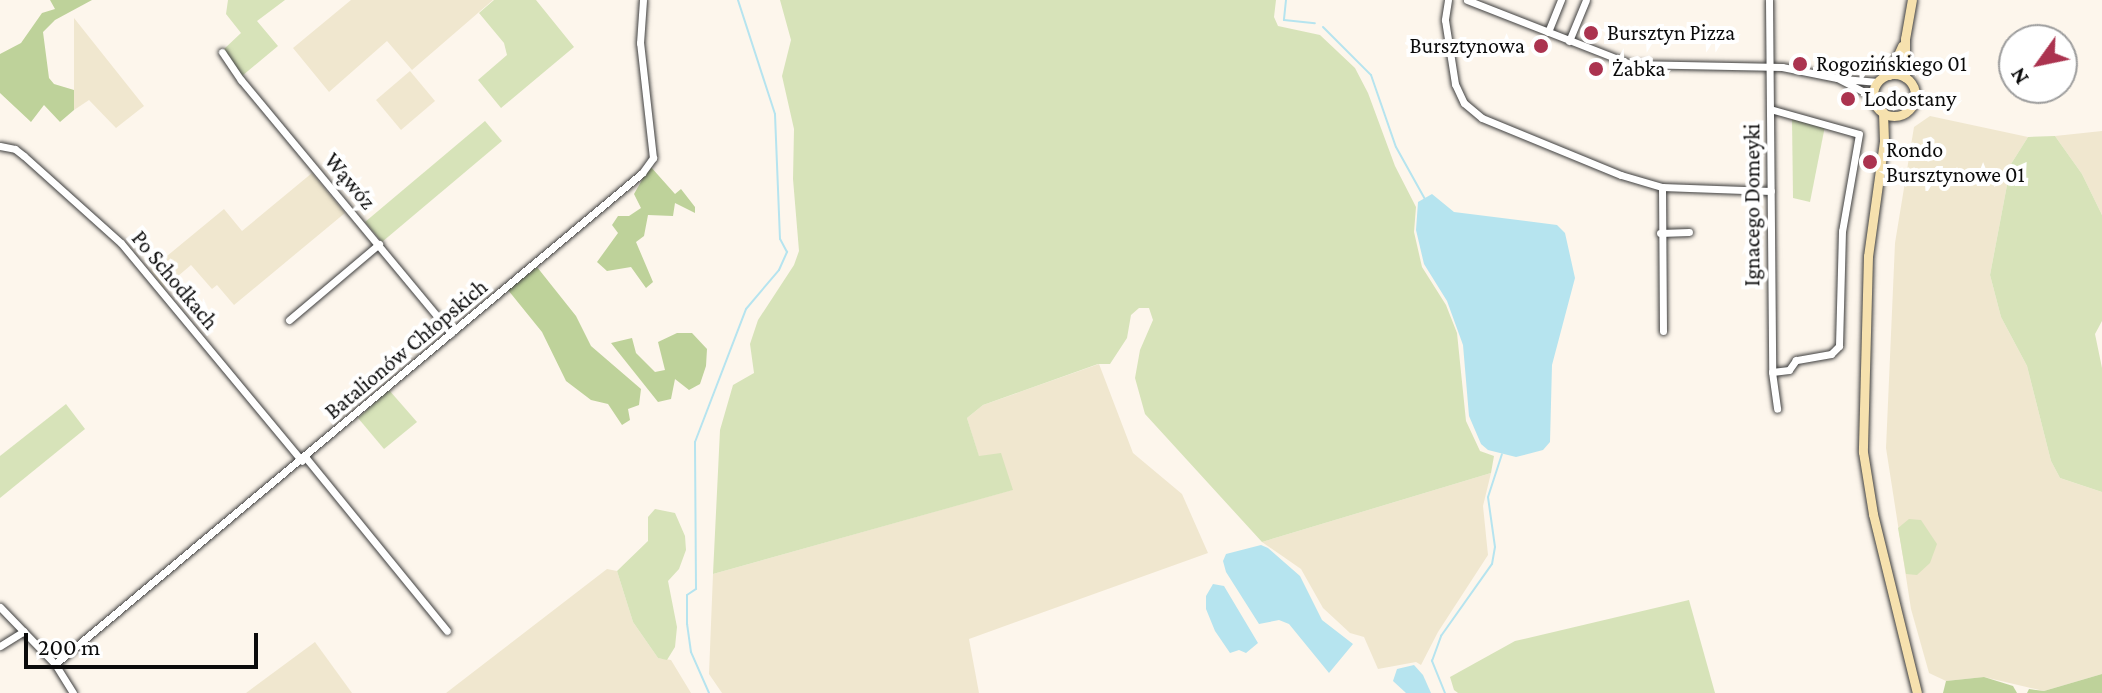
<!DOCTYPE html>
<html>
<head>
<meta charset="utf-8">
<style>
	body { margin:0 }
	#map { position:relative; width:2102px; height:693px; overflow:hidden; background:#fdf6ec; font-family:"Crimson Pro",serif }
	div>[style] { position:absolute }
	.farmland>* { inset:0; background:#f0e7cf }
	.green>* { inset:0; background:#d7e3b9 }
	.forest>* { inset:0; background:#bed29a }
	.water>* { inset:0; background:#b6e4ef }
	.stream>* { height:2px; margin:-1px; padding:0 1px; transform-origin:1px; border-radius:1px; background:#b6e4ef }
	.roads { filter:drop-shadow(0 0 2px #3e3e3e) drop-shadow(0 0 2px #3e3e3e) }
	.street>* { height:7px; margin:-3.5px; padding:0 3.5px; transform-origin:3.5px; border-radius:3.5px; background:#fff }
	.secondary>* { height:9px; margin:-4.5px; padding:0 4.5px; transform-origin:4.5px; border-radius:4.5px; background:#f6e1ae }
	.secondary>.ring { margin:-4.5px; padding:0; box-sizing:content-box; background:none; border:9px solid #f6e1ae; border-radius:50% }
	.dots>* { width:22px; height:22px; translate:-50% -50%; box-sizing:border-box; border:4px solid #fff; border-radius:50% }
	span { translate:-50% -50%; white-space:nowrap; text-align:center; line-height:1.15; -webkit-text-stroke:8px #fff; paint-order:stroke }
	.poi-label { font-size:22px; color:#0b0b0b }
	.left { translate:0 -50%; text-align:left }
	.right { translate:-100% -50%; text-align:right }
	.street-label { font-size:22px; color:#0b0b0b }
	.north { position:absolute; left:1998px; top:24px; width:80px; height:80px; box-sizing:border-box; background:#fff; border:2px solid #9d9d9d; border-radius:50%; rotate:237deg; font-size:22px; font-weight:700; line-height:32px; text-align:center; color:#0b0b0b }
	.north::after { content:''; display:block; margin:auto; width:28px; height:36px; background:#ab334f; clip-path:polygon(50% 0,100% 100%,50% 72%,0 100%) }
	.scale { position:absolute; left:24px; top:633px; width:234px; height:36px; box-sizing:border-box; border:4px solid #0b0b0b; border-top:0; padding-left:10px; font-size:24px; line-height:28px; white-space:nowrap; color:#0b0b0b; -webkit-text-stroke:6px #fff; paint-order:stroke }
</style>
</head>
<body>
<div id="map">
	<div class="farmland">
		<i style="clip-path:polygon(351px 0,493px 0,412px 70px,387px 41px,329px 92px,293px 48px)"></i>
		<i style="clip-path:polygon(74px 18px,144px 106px,116px 128px,89px 100px,74px 110px)"></i>
		<i style="clip-path:polygon(410px 71px,435px 101px,401px 130px,376px 100px)"></i>
		<i style="clip-path:polygon(1930px 116px,2028px 137px,2011px 164px,1990px 275px,2001px 317px,2027px 366px,2051px 461px,2060px 478px,2102px 492px,2102px 674px,2044px 691px,1984px 677px,1946px 681px,1929px 673px,1911px 609px,1886px 448px,1895px 243px,1914px 127px)"></i>
		<i style="clip-path:polygon(2102px 131px,2102px 215px,2082px 174px,2055px 136px)"></i>
		<i style="clip-path:polygon(312px 173px,345px 213px,234px 305px,217px 285px,212px 289px,191px 265px,164px 288px,150px 270px,224px 209px,242px 231px)"></i>
		<i style="clip-path:polygon(1099px 364px,1133px 453px,1182px 494px,1208px 553px,969px 639px,979px 693px,722px 693px,709px 674px,713px 574px,1012px 490px,979px 457px,967px 418px,983px 405px)"></i>
		<i style="clip-path:polygon(1491px 473px,1483px 506px,1488px 555px,1438px 632px,1421px 665px,1416px 662px,1378px 669px,1364px 637px,1350px 633px,1323px 608px,1301px 569px,1262px 542px)"></i>
		<i style="clip-path:polygon(607px 569px,617px 571px,633px 622px,658px 658px,671px 660px,691px 693px,446px 693px)"></i>
		<i style="clip-path:polygon(315px 642px,352px 693px,246px 693px)"></i>
	</div>
	<div class="green">
		<i style="clip-path:polygon(228px 0,285px 0,257px 21px,278px 46px,242px 76px,223px 50px,241px 33px,226px 14px)"></i>
		<i style="clip-path:polygon(494px 0,536px 0,574px 47px,501px 108px,478px 80px,507px 55px,504px 43px,479px 13px)"></i>
		<i style="clip-path:polygon(780px 0,1276px 0,1274px 17px,1278px 26px,1320px 35px,1355px 68px,1368px 93px,1395px 166px,1416px 207px,1414px 232px,1422px 267px,1446px 305px,1457px 333px,1466px 421px,1480px 451px,1494px 456px,1491px 473px,1262px 542px,1145px 414px,1135px 378px,1140px 350px,1153px 320px,1149px 308px,1139px 308px,1131px 315px,1127px 338px,1110px 364px,1098px 364px,983px 405px,967px 418px,979px 456px,1001px 453px,1013px 490px,713px 574px,720px 430px,733px 385px,754px 373px,750px 344px,758px 320px,794px 265px,799px 251px,793px 179px,794px 129px,782px 76px,791px 40px)"></i>
		<i style="clip-path:polygon(1792px 118px,1825px 126px,1810px 202px,1793px 198px)"></i>
		<i style="clip-path:polygon(485px 121px,502px 141px,382px 242px,365px 222px)"></i>
		<i style="clip-path:polygon(2055px 136px,2082px 174px,2102px 215px,2102px 321px,2095px 334px,2102px 368px,2102px 492px,2060px 478px,2051px 461px,2027px 366px,2001px 317px,1990px 275px,2011px 164px,2028px 137px)"></i>
		<i style="clip-path:polygon(389px 390px,417px 422px,384px 449px,358px 418px)"></i>
		<i style="clip-path:polygon(66px 404px,85px 429px,0 498px,0 456px)"></i>
		<i style="clip-path:polygon(655px 509px,675px 513px,685px 536px,686px 550px,679px 569px,668px 581px,677px 627px,675px 647px,667px 660px,658px 658px,633px 622px,617px 571px,648px 541px,648px 517px)"></i>
		<i style="clip-path:polygon(1909px 519px,1921px 520px,1937px 544px,1930px 563px,1917px 575px,1906px 574px,1898px 528px)"></i>
		<i style="clip-path:polygon(1689px 600px,1715px 693px,1458px 693px,1454px 690px,1450px 677px,1515px 641px)"></i>
	</div>
	<div class="forest">
		<i style="clip-path:polygon(50px 0,92px 0,55px 20px,43px 32px,49px 78px,54px 84px,74px 90px,74px 110px,60px 122px,44px 105px,31px 122px,0 93px,0 54px,21px 43px,42px 13px,55px 9px)"></i>
		<i style="clip-path:polygon(650px 166px,675px 194px,681px 189px,695px 207px,695px 213px,675px 203px,673px 216px,648px 215px,644px 236px,636px 242px,653px 282px,646px 288px,631px 267px,607px 271px,597px 262px,618px 233px,612px 225px,618px 216px,629px 216px,641px 208px,634px 194px)"></i>
		<i style="clip-path:polygon(537px 267px,576px 316px,591px 346px,641px 389px,639px 405px,628px 409px,630px 420px,622px 425px,608px 404px,591px 400px,566px 381px,542px 332px,508px 290px)"></i>
		<i style="clip-path:polygon(677px 333px,692px 333px,707px 349px,706px 366px,700px 384px,689px 390px,675px 379px,671px 399px,658px 402px,611px 343px,632px 338px,636px 353px,655px 372px,665px 370px,658px 342px)"></i>
		<i style="clip-path:polygon(2102px 674px,2102px 693px,2027px 693px,2029px 689px,2044px 691px)"></i>
		<i style="clip-path:polygon(1984px 677px,2013px 686px,2017px 693px,1943px 693px,1946px 681px)"></i>
	</div>
	<div class="water">
		<i style="clip-path:polygon(1432px 194px,1454px 212px,1557px 225px,1565px 233px,1575px 278px,1552px 365px,1550px 442px,1543px 450px,1516px 457px,1488px 450px,1481px 444px,1469px 416px,1463px 345px,1447px 301px,1424px 264px,1416px 230px,1418px 202px)"></i>
		<i style="clip-path:polygon(1261px 545px,1268px 548px,1300px 576px,1322px 620px,1353px 644px,1329px 673px,1289px 624px,1279px 620px,1259px 624px,1226px 572px,1223px 561px,1226px 554px)"></i>
		<i style="clip-path:polygon(1213px 584px,1224px 586px,1258px 643px,1246px 653px,1239px 650px,1230px 653px,1215px 631px,1206px 609px,1206px 596px)"></i>
		<i style="clip-path:polygon(1414px 665px,1423px 675px,1431px 693px,1406px 693px,1393px 681px,1397px 669px)"></i>
	</div>
	<div class="stream">
		<i style="left:1286px;top:0;width:20px;rotate:96deg"></i>
		<i style="left:1284px;top:20px;width:31px;rotate:6deg"></i>
		<i style="left:1323px;top:27px;width:68px;rotate:45deg"></i>
		<i style="left:1371px;top:75px;width:76px;rotate:70.9deg"></i>
		<i style="left:1396px;top:147px;width:60px;rotate:60.9deg"></i>
		<i style="left:709px;top:693px;width:45px;rotate:-113.7deg"></i>
		<i style="left:691px;top:652px;width:28px;rotate:-98deg"></i>
		<i style="left:687px;top:624px;width:29px;rotate:-90deg"></i>
		<i style="left:687px;top:595px;width:11px;rotate:-34deg"></i>
		<i style="left:696px;top:589px;width:147px;rotate:-90.4deg"></i>
		<i style="left:695px;top:442px;width:142px;rotate:-69deg"></i>
		<i style="left:746px;top:309px;width:51px;rotate:-49.8deg"></i>
		<i style="left:779px;top:270px;width:20px;rotate:-66deg"></i>
		<i style="left:787px;top:252px;width:15px;rotate:-118deg"></i>
		<i style="left:780px;top:239px;width:125px;rotate:-92.3deg"></i>
		<i style="left:775px;top:114px;width:120px;rotate:-108deg"></i>
		<i style="left:1445px;top:693px;width:35px;rotate:-112deg"></i>
		<i style="left:1432px;top:661px;width:27px;rotate:-70deg"></i>
		<i style="left:1441px;top:636px;width:88px;rotate:-54.7deg"></i>
		<i style="left:1492px;top:564px;width:17px;rotate:-80deg"></i>
		<i style="left:1495px;top:547px;width:50px;rotate:-98deg"></i>
		<i style="left:1488px;top:497px;width:45px;rotate:-72deg"></i>
	</div>
	<div class="roads">
		<div class="street">
			<i style="left:1448px;top:0;width:20px;rotate:99deg"></i>
			<i style="left:1445px;top:20px;width:65px;rotate:81.1deg"></i>
			<i style="left:1455px;top:84px;width:21px;rotate:65deg"></i>
			<i style="left:1464px;top:103px;width:23px;rotate:40deg"></i>
			<i style="left:1482px;top:118px;width:150px;rotate:22.3deg"></i>
			<i style="left:1621px;top:175px;width:43px;rotate:16.3deg"></i>
			<i style="left:1662px;top:187px;width:109px;rotate:2.1deg"></i>
			<i style="left:1467px;top:0;width:175px;rotate:21.4deg"></i>
			<i style="left:1630px;top:64px;width:152px;rotate:1.1deg"></i>
			<i style="left:1782px;top:67px;width:56px;rotate:11.3deg"></i>
			<i style="left:1837px;top:78px;width:42px;rotate:27.2deg"></i>
			<i style="left:1769px;top:0;width:372px;rotate:89.5deg"></i>
			<i style="left:1772px;top:372px;width:37px;rotate:82deg"></i>
			<i style="left:1548px;top:32px;width:35px;rotate:-68deg"></i>
			<i style="left:1569px;top:41px;width:44px;rotate:-67.5deg"></i>
			<i style="left:222px;top:52px;width:34px;rotate:56deg"></i>
			<i style="left:241px;top:80px;width:329px;rotate:50.3deg"></i>
			<i style="left:1843px;top:79px;width:35px;rotate:5deg"></i>
			<i style="left:1770px;top:109px;width:92px;rotate:15.7deg"></i>
			<i style="left:1859px;top:134px;width:98px;rotate:99.9deg"></i>
			<i style="left:1842px;top:231px;width:115px;rotate:91.5deg"></i>
			<i style="left:1839px;top:346px;width:11px;rotate:135deg"></i>
			<i style="left:1831px;top:354px;width:36px;rotate:170deg"></i>
			<i style="left:1796px;top:360px;width:12px;rotate:125deg"></i>
			<i style="left:1789px;top:370px;width:17px;rotate:173deg"></i>
			<i style="left:0;top:146px;width:15px;rotate:11deg"></i>
			<i style="left:15px;top:149px;width:11px;rotate:38deg"></i>
			<i style="left:24px;top:156px;width:130px;rotate:41.9deg"></i>
			<i style="left:121px;top:243px;width:283px;rotate:50.3deg"></i>
			<i style="left:1662px;top:187px;width:144px;rotate:89.6deg"></i>
			<i style="left:1660px;top:233px;width:29px;rotate:-2deg"></i>
			<i style="left:289px;top:320px;width:118px;rotate:-40.2deg"></i>
			<i style="left:306px;top:458px;width:223px;rotate:50.8deg"></i>
			<i style="left:0;top:607px;width:79px;rotate:46deg"></i>
			<i style="left:55px;top:664px;width:34px;rotate:58deg"></i>
			<i style="left:0;top:646px;width:28px;rotate:-32deg"></i>
			<i style="left:55px;top:664px;width:765px;rotate:-39.91deg"></i>
			<i style="left:642px;top:173px;width:19px;rotate:-54deg"></i>
			<i style="left:653px;top:158px;width:116px;rotate:-96.4deg"></i>
			<i style="left:640px;top:43px;width:43px;rotate:-86deg"></i>
		</div>
		<div class="secondary">
			<i class="ring" style="left:1873px;top:74px;width:33px;height:33px"></i>
			<i style="left:1889px;top:75px;width:32px;rotate:-66deg"></i>
			<i style="left:1905px;top:77px;width:38px;rotate:-90deg"></i>
			<i style="left:1905px;top:39px;width:40px;rotate:-80deg"></i>
			<i style="left:1883px;top:112px;width:29px;rotate:88deg"></i>
			<i style="left:1884px;top:141px;width:116px;rotate:97.9deg"></i>
			<i style="left:1868px;top:256px;width:196px;rotate:91.5deg"></i>
			<i style="left:1863px;top:452px;width:63px;rotate:80.8deg"></i>
			<i style="left:1873px;top:514px;width:184px;rotate:76.2deg"></i>
		</div>
	</div>
	<div class="dots">
		<i style="left:1591px;top:33px;background:#ab334f"></i>
		<i style="left:1541px;top:46px;background:#ab334f"></i>
		<i style="left:1800px;top:64px;background:#ab334f"></i>
		<i style="left:1596px;top:69px;background:#ab334f"></i>
		<i style="left:1848px;top:99px;background:#ab334f"></i>
		<i style="left:1870px;top:162px;background:#ab334f"></i>
	</div>
	<div class="poi-label">
		<span class="left" style="left:1607px;top:33px">Bursztyn Pizza</span>
		<span class="right" style="left:1525px;top:46px">Bursztynowa</span>
		<span class="left" style="left:1816px;top:64px">Rogozińskiego 01</span>
		<span class="left" style="left:1612px;top:69px">Żabka</span>
		<span class="left" style="left:1864px;top:99px">Lodostany</span>
		<span class="left" style="left:1886px;top:162px">Rondo<br>Bursztynowe 01</span>
	</div>
	<div class="street-label">
		<span style="left:350px;top:181px;rotate:50deg">Wąwóz</span>
		<span style="left:1752px;top:205px;rotate:-90deg">Ignacego Domeyki</span>
		<span style="left:175px;top:280px;rotate:50deg">Po Schodkach</span>
		<span style="left:406px;top:349px;rotate:-40deg">Batalionów Chłopskich</span>
	</div>
	<div class="north">N</div>
	<div class="scale">200 m</div>
</div>
</body>
</html>
